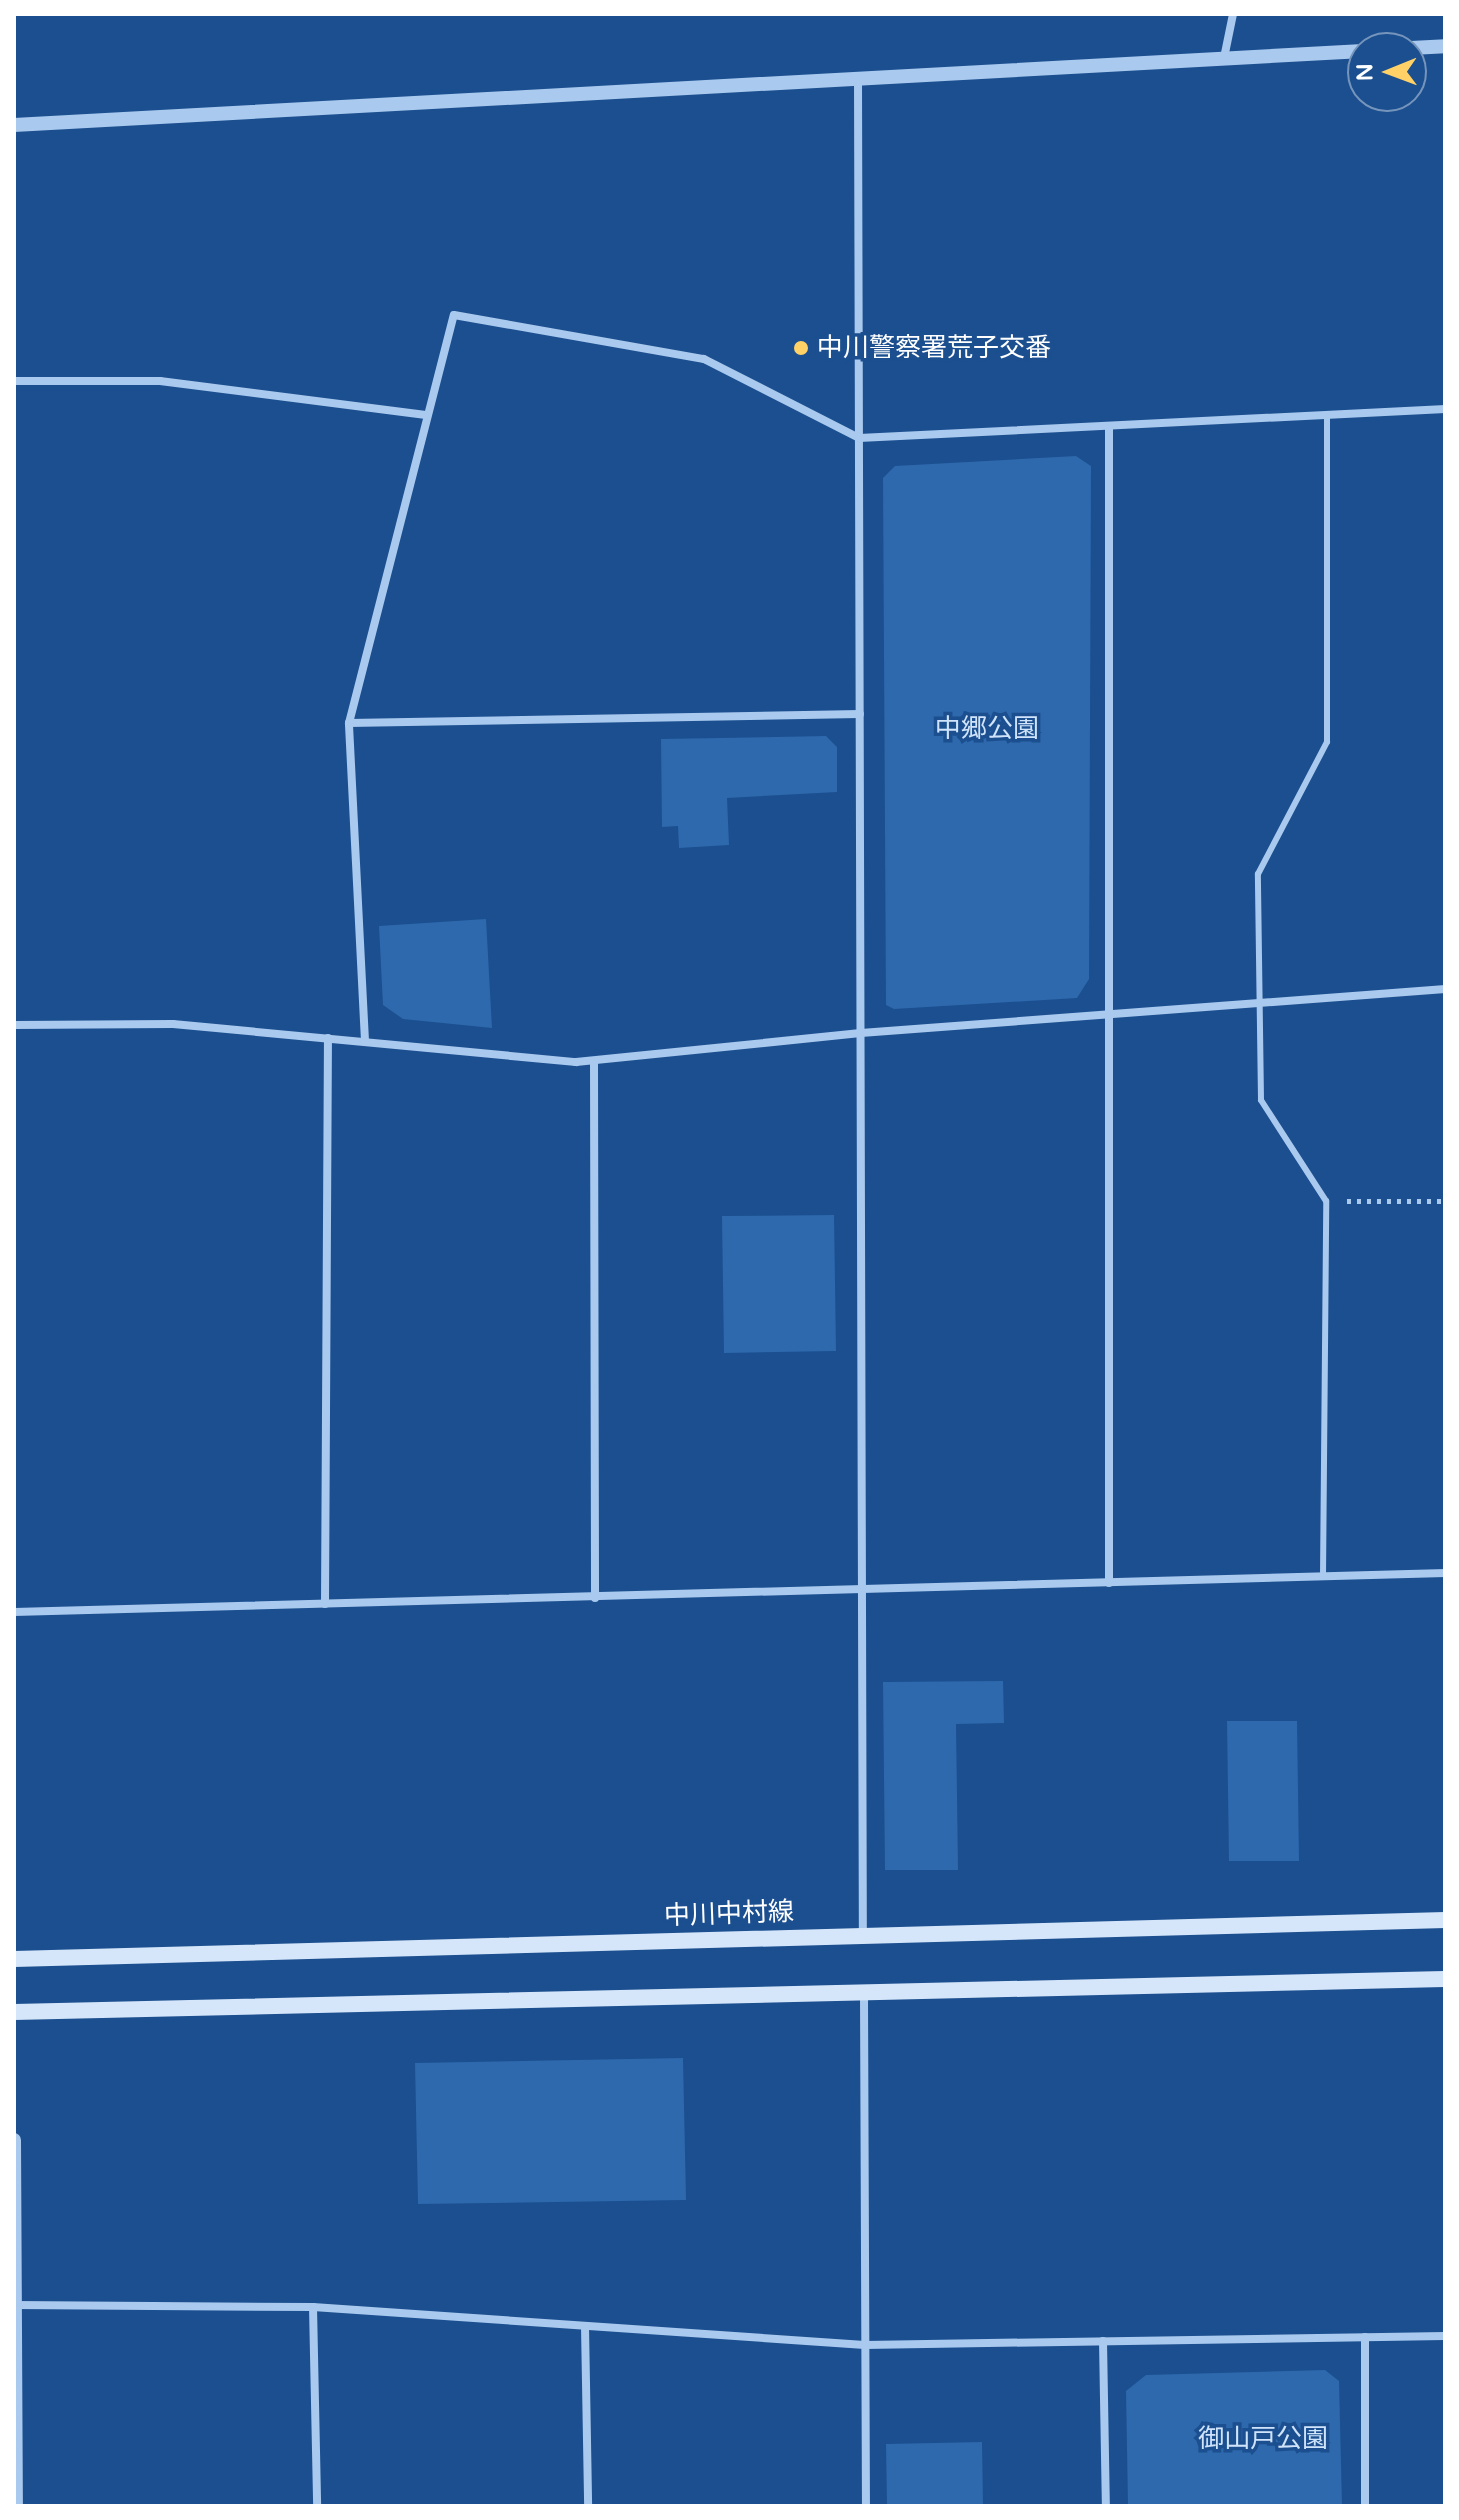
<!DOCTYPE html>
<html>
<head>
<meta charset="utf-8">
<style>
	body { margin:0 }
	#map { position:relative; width:1459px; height:2520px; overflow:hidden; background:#1b4f8f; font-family:"Varela Round","Noto Sans JP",sans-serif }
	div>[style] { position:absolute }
	.green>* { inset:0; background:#2e69ad }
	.path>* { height:5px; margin-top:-2.5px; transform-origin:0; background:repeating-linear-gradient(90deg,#a9c9ee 0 4px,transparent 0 10px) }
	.service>* { height:6px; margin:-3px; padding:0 3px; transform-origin:3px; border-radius:3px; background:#a9c9ee }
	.minor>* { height:8px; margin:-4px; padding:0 4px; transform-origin:4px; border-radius:4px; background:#a9c9ee }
	.tertiary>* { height:14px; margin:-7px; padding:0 7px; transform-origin:7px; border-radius:7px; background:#a9c9ee }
	.secondary>* { height:16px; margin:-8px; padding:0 8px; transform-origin:8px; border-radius:8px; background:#d6e6fa }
	.dots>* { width:22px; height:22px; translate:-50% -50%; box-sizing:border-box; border:4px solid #1b4f8f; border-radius:50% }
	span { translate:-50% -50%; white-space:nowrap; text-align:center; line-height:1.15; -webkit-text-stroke:7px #1b4f8f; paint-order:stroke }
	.poi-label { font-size:26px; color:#fff }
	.left { translate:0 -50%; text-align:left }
	.park-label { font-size:26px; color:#cfe3fa }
	.street-label { font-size:26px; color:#fff }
	.frame { position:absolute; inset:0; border:16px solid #fff; pointer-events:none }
	.north { position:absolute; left:1347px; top:32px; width:80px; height:80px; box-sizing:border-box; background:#1b4f8f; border:2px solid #7695bc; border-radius:50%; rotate:269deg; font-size:22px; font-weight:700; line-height:32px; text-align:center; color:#fff }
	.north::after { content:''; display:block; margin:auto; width:28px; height:36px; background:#ffd166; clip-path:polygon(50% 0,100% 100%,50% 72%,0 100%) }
</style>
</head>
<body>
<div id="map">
	<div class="green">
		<i style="clip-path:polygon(1076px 456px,1091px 466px,1089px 979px,1077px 998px,894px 1009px,886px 1005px,883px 478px,895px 466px)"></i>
		<i style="clip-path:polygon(826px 736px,837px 747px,837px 792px,727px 798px,729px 845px,679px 848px,678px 826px,662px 827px,661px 739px)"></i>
		<i style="clip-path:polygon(486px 919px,492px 1028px,403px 1019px,383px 1005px,379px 926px)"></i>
		<i style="clip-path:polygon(834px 1215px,836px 1351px,724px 1353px,722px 1216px)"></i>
		<i style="clip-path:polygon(1003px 1681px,1004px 1723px,956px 1724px,958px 1870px,885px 1870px,883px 1682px)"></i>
		<i style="clip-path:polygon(1227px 1721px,1297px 1721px,1299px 1861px,1229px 1861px)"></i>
		<i style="clip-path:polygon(683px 2058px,686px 2200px,418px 2204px,415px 2063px)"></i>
		<i style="clip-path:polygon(1325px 2370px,1339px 2381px,1342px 2506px,1128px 2506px,1126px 2391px,1146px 2375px)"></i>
		<i style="clip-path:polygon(982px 2442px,983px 2506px,887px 2506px,886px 2444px)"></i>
	</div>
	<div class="path">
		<i style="left:1347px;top:1201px;width:98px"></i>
	</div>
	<div class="service">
		<i style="left:1323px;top:1577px;width:376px;rotate:-89.5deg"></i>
		<i style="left:1326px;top:1201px;width:120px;rotate:-122.8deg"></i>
		<i style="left:1261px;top:1100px;width:226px;rotate:-90.8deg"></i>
		<i style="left:1258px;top:874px;width:149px;rotate:-62.4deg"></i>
		<i style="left:1327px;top:742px;width:327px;rotate:-90deg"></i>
	</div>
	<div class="minor">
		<i style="left:1224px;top:58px;width:45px;rotate:-78.4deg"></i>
		<i style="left:858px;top:79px;width:1855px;rotate:89.85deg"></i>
		<i style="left:14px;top:381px;width:146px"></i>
		<i style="left:160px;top:381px;width:268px;rotate:7.3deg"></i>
		<i style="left:349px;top:723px;width:511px;rotate:-1.01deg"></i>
		<i style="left:14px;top:1025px;width:159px;rotate:-0.4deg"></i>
		<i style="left:173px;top:1024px;width:405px;rotate:5.4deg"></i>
		<i style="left:576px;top:1062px;width:286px;rotate:-5.8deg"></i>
		<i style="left:861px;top:1033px;width:586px;rotate:-4.31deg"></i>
		<i style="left:365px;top:1041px;width:318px;rotate:-92.9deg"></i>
		<i style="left:349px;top:723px;width:421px;rotate:-75.6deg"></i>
		<i style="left:454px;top:315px;width:254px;rotate:10deg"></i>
		<i style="left:704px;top:359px;width:174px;rotate:27deg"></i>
		<i style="left:859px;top:438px;width:587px;rotate:-2.83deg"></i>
		<i style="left:594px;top:1061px;width:537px;rotate:89.89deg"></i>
		<i style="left:1109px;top:1583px;width:1157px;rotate:-90deg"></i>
		<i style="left:325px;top:1604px;width:566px;rotate:-89.7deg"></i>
		<i style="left:14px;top:1612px;width:1432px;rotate:-1.56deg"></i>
		<i style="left:864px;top:1996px;width:510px;rotate:89.78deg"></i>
		<i style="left:14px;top:2305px;width:299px;rotate:0.4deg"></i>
		<i style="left:313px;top:2307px;width:553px;rotate:3.94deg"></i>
		<i style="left:865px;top:2345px;width:580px;rotate:-0.89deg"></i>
		<i style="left:313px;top:2307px;width:199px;rotate:88.8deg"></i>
		<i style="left:585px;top:2326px;width:180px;rotate:89deg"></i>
		<i style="left:1365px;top:2337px;width:169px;rotate:90deg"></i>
		<i style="left:1103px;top:2341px;width:165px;rotate:89deg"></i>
	</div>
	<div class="tertiary">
		<i style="left:1411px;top:48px;width:34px;rotate:-3deg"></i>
		<i style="left:14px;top:125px;width:1351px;rotate:-3.14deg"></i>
		<i style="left:14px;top:2140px;width:366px;rotate:89.7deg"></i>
	</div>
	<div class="secondary">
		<i style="left:14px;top:1959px;width:1432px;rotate:-1.56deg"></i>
		<i style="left:14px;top:2012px;width:1431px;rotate:-1.32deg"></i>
	</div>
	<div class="dots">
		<i style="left:801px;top:348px;background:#ffd166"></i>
	</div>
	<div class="poi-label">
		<span class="left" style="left:817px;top:348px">中川警察署荒子交番</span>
	</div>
	<div class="park-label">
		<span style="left:987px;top:729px">中郷公園</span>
		<span style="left:1263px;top:2439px">御山戸公園</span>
	</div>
	<div class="street-label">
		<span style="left:729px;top:1914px;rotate:-2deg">中川中村線</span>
	</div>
	<div class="frame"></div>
	<div class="north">N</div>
</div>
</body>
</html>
